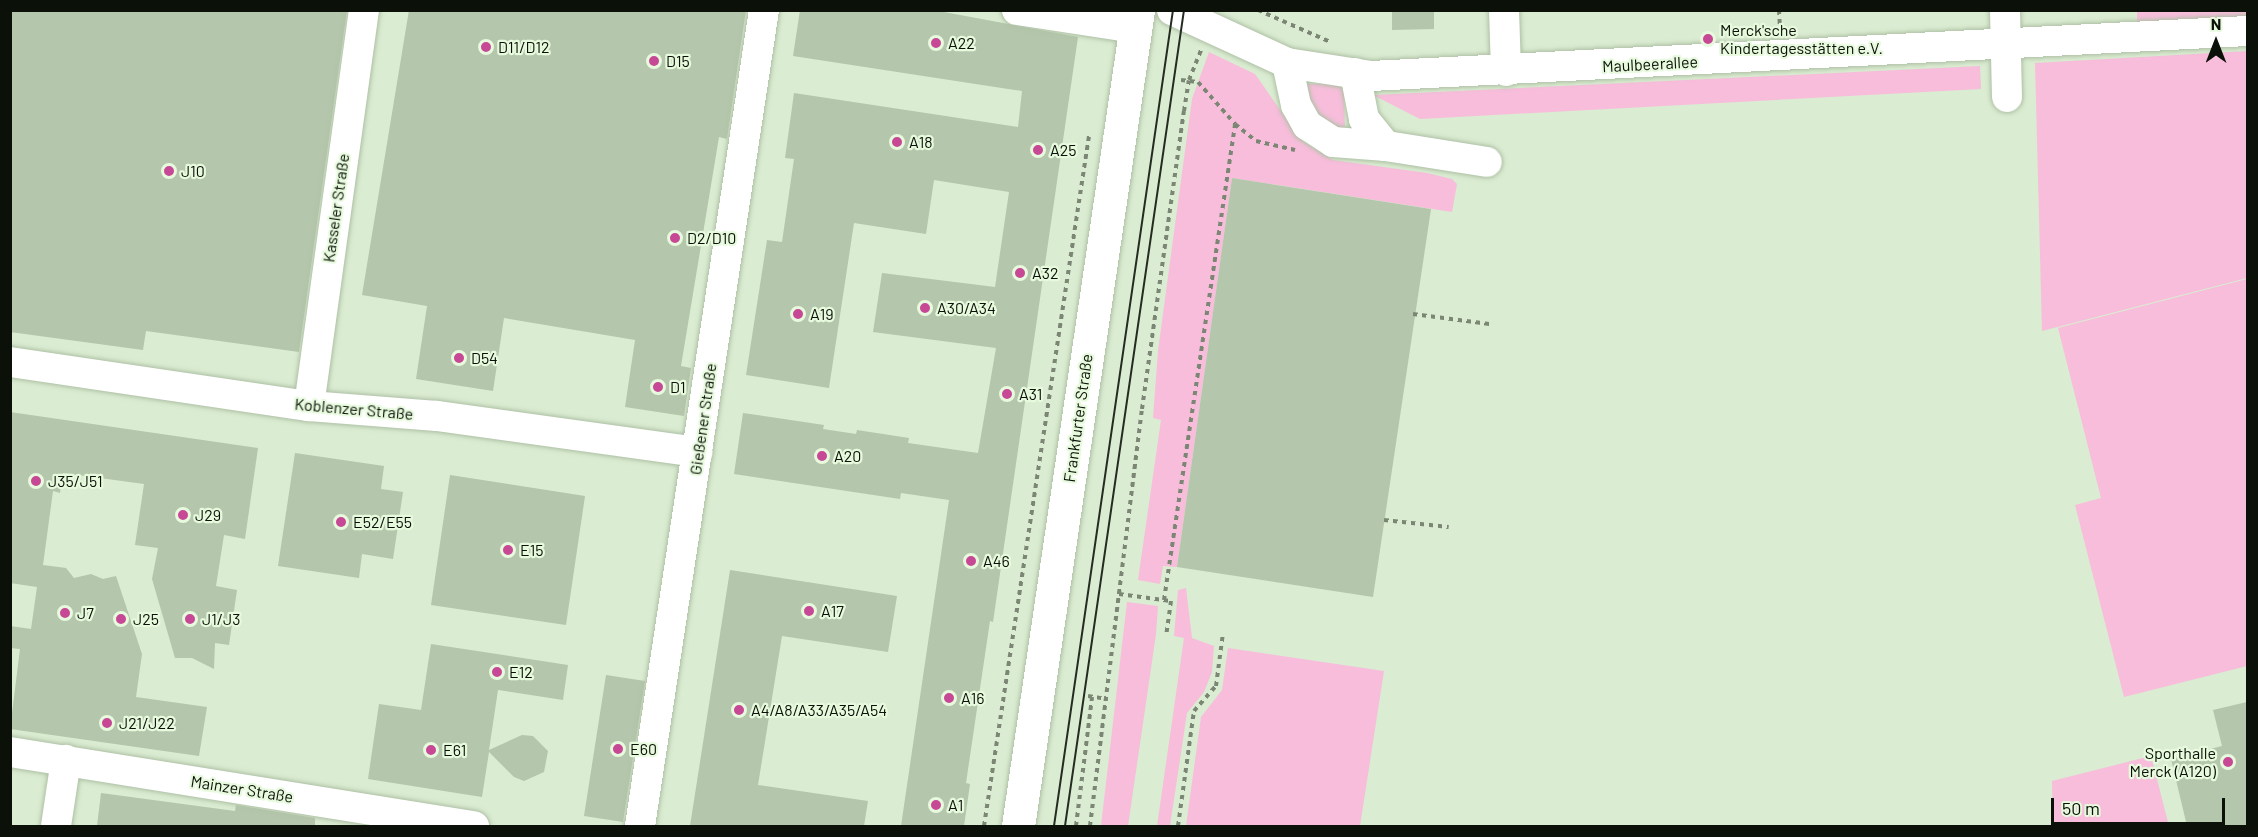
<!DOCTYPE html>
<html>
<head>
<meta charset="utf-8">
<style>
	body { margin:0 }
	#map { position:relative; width:2258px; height:837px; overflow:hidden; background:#daecd1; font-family:Barlow,sans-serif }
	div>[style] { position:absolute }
	.green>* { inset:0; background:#f7bddb }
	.building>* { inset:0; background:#b4c6ab }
	.path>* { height:4px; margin-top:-2px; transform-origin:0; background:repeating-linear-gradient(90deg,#7b8774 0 4.5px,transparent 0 9px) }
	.roads { filter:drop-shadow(0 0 2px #aec0a5) drop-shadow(0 0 2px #aec0a5) }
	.minor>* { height:30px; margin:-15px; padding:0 15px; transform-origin:15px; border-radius:15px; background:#fff }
	.major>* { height:33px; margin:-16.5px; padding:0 16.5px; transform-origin:16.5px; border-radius:16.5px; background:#fff }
	.tram>* { height:1.5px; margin:-0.75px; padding:0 0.75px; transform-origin:0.75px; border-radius:0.75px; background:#242c21 }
	.dots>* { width:16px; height:16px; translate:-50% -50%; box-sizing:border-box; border:3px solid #e7fade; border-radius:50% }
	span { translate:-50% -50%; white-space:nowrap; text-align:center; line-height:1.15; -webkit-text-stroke:4.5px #e7fade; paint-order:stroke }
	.poi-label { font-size:16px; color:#0b1108 }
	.left { translate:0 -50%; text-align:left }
	.right { translate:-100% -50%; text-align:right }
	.street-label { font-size:16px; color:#0b1108 }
	.frame { position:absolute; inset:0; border:12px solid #0b1108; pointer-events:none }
	.north { position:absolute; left:2186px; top:12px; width:60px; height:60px; -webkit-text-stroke:4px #e7fade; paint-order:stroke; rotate:0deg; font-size:16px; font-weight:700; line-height:24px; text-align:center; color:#0b1108 }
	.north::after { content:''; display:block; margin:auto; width:21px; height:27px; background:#0b1108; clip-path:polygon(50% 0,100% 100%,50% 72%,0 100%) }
	.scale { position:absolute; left:2051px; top:798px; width:174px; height:27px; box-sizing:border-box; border:3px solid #0b1108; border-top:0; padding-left:8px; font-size:18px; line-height:21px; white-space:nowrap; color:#0b1108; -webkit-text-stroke:4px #e7fade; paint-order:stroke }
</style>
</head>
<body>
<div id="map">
	<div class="green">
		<i style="clip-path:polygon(2137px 11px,2247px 11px,2247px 17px,2137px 23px)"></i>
		<i style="clip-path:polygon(2247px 51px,2247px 278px,2042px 331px,2035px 63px)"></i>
		<i style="clip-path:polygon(1209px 52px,1255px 74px,1302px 141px,1333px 160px,1427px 173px,1452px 179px,1457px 184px,1452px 212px,1232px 178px,1177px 567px,1163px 566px,1160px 584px,1138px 580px,1161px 420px,1153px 418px,1158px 351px,1192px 99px)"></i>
		<i style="clip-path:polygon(1980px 66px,1981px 89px,1420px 119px,1373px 95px)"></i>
		<i style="clip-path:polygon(1303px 84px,1344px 84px,1345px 135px,1329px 132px,1301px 87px)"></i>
		<i style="clip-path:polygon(2247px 279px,2247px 666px,2124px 697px,2075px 505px,2101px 498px,2058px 328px)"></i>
		<i style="clip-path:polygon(1186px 588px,1192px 638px,1214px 646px,1212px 672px,1204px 692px,1187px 713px,1170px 826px,1157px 826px,1184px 638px,1174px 636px,1178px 590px)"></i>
		<i style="clip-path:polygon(1127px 602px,1158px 606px,1156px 634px,1128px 826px,1101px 826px)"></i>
		<i style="clip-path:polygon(1228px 648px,1384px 671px,1360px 826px,1186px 826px,1201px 717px,1222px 690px)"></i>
		<i style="clip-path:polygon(2151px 756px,2169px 826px,2053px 826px,2052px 781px)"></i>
	</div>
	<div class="building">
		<i style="clip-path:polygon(10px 10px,347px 10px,299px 352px,146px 331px,143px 350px,10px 332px)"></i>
		<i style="clip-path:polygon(409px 10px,746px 10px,727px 139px,719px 137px,681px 366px,691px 368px,684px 416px,625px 407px,635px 340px,504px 318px,493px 391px,416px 379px,427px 306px,362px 295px)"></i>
		<i style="clip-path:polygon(800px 10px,933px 10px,1078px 37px,993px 622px,990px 621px,966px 783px,970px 784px,964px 826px,901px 826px,949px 500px,901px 493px,900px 499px,734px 474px,743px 413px,824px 425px,823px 429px,856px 434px,857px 430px,909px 438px,908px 443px,978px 453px,996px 348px,873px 332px,882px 273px,995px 287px,1009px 192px,934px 180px,926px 234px,854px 223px,829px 388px,746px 375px,767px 240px,782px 242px,794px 159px,785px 158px,794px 93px,1018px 127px,1022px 91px,793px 56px)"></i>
		<i style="clip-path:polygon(1392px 10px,1434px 10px,1434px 29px,1392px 30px)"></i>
		<i style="clip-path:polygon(1232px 178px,1431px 209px,1373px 597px,1177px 567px)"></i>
		<i style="clip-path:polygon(10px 412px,258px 448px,245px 539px,224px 535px,216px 586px,237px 590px,229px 645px,215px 643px,214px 669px,192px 658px,175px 658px,152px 579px,158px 548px,135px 545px,144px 484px,63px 473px,60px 493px,53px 491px,43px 565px,66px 568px,74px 578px,91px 574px,103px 579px,116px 576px,142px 654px,136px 697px,207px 707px,199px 756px,10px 729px,20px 649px,10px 648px,10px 626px,31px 629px,37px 587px,10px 583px)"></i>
		<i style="clip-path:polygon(295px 453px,384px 466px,381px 489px,403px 492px,393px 559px,362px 554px,359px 578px,278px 566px)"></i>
		<i style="clip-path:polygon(450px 475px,585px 496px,566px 625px,431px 605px)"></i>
		<i style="clip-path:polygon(730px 570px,897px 596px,888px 652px,782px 636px,758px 785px,868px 801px,864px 826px,690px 826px)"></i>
		<i style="clip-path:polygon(431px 644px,568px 665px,563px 700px,498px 690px,489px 750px,522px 735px,533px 736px,548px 751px,544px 772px,524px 781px,514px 777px,489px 752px,482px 797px,368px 779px,379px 704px,421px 710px)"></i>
		<i style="clip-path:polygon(606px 675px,645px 681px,623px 822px,584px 816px)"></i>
		<i style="clip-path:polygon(2247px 702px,2247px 826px,2187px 826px,2171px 759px,2222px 746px,2213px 710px)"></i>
		<i style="clip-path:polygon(101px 793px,235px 811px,236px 805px,315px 818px,315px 826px,97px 826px)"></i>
	</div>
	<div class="path">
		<i style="left:1258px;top:10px;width:77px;rotate:23.9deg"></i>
		<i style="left:1779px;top:10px;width:20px;rotate:87deg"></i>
		<i style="left:1181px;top:80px;width:17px;rotate:7deg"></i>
		<i style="left:1198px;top:82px;width:56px;rotate:48.6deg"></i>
		<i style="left:1235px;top:124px;width:27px;rotate:39deg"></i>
		<i style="left:1256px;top:141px;width:40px;rotate:13deg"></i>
		<i style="left:1413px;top:314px;width:77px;rotate:7.5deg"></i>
		<i style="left:1384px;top:520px;width:65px;rotate:6.1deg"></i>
		<i style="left:1119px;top:594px;width:52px;rotate:7.7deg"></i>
		<i style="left:1171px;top:601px;width:34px;rotate:98deg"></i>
		<i style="left:1164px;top:600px;width:481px;rotate:-81.5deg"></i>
		<i style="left:1088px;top:696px;width:20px;rotate:9deg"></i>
		<i style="left:984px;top:826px;width:698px;rotate:-81.35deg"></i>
		<i style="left:1076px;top:826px;width:130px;rotate:-82.9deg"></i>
		<i style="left:1090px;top:826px;width:420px;rotate:-82.9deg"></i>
		<i style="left:1142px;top:409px;width:301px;rotate:-82deg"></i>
		<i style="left:1184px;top:111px;width:31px;rotate:-81deg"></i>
		<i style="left:1189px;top:80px;width:32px;rotate:-68deg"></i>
		<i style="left:1178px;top:826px;width:116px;rotate:-82.1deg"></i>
		<i style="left:1194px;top:711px;width:33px;rotate:-49deg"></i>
		<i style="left:1216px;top:686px;width:53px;rotate:-82.5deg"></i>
	</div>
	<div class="roads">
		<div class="minor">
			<i style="left:1017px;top:10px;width:119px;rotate:8.7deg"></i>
			<i style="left:1172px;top:10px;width:127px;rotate:24.7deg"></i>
			<i style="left:1287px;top:63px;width:85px;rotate:8.8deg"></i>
			<i style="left:1371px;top:76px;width:878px;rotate:-2.94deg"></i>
			<i style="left:1504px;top:10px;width:61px;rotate:88.1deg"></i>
			<i style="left:2005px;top:10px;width:87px;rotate:88.7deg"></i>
			<i style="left:1287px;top:63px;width:43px;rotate:77.9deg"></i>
			<i style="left:1296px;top:105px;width:23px;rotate:61deg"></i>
			<i style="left:1307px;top:125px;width:31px;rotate:33deg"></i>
			<i style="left:1333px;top:142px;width:53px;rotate:4.3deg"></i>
			<i style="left:1386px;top:146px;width:102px;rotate:9deg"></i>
			<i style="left:1355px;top:73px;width:47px;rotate:78.9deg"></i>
			<i style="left:1364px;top:119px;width:35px;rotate:51deg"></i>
			<i style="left:10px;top:362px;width:302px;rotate:8.4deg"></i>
			<i style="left:309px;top:406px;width:128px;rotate:4.5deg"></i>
			<i style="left:437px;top:416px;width:263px;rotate:7.9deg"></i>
			<i style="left:309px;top:406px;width:400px;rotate:-82.1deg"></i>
			<i style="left:10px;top:752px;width:470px;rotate:9.1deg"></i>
			<i style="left:56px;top:826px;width:67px;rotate:-81.4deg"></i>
			<i style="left:640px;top:826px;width:825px;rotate:-81.36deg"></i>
		</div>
		<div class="major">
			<i style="left:1018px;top:826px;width:825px;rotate:-81.63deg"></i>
		</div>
	</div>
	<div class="tram">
		<i style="left:1054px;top:826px;width:825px;rotate:-81.7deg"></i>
		<i style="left:1065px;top:826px;width:825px;rotate:-81.7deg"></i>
	</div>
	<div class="dots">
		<i style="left:1708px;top:39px;background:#c74894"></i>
		<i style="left:936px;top:43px;background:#c74894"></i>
		<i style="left:486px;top:47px;background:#c74894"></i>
		<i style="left:654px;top:61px;background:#c74894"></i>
		<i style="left:897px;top:142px;background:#c74894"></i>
		<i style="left:1038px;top:150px;background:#c74894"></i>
		<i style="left:169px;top:171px;background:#c74894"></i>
		<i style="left:675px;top:238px;background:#c74894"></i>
		<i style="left:1020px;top:273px;background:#c74894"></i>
		<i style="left:925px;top:308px;background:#c74894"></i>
		<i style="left:798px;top:314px;background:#c74894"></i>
		<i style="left:459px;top:358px;background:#c74894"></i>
		<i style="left:658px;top:387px;background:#c74894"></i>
		<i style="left:1007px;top:394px;background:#c74894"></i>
		<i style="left:822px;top:456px;background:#c74894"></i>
		<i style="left:36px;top:481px;background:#c74894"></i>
		<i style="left:183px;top:515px;background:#c74894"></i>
		<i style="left:341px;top:522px;background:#c74894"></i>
		<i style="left:508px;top:550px;background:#c74894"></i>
		<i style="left:971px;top:561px;background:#c74894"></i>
		<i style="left:809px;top:611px;background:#c74894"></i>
		<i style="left:65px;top:613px;background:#c74894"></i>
		<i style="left:121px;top:619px;background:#c74894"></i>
		<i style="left:190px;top:619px;background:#c74894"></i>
		<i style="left:497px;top:672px;background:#c74894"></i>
		<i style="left:949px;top:698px;background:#c74894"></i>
		<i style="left:739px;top:710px;background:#c74894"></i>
		<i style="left:107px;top:723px;background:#c74894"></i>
		<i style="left:618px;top:749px;background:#c74894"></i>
		<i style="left:431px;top:750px;background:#c74894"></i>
		<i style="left:2228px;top:762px;background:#c74894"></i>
		<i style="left:936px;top:805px;background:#c74894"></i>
	</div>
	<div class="poi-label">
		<span class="left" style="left:1720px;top:39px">Merck'sche<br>Kindertagesstätten e.V.</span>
		<span class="left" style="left:948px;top:43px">A22</span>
		<span class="left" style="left:498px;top:47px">D11/D12</span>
		<span class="left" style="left:666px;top:61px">D15</span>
		<span class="left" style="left:909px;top:142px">A18</span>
		<span class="left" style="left:1050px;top:150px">A25</span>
		<span class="left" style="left:181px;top:171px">J10</span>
		<span class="left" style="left:687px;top:238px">D2/D10</span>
		<span class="left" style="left:1032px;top:273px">A32</span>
		<span class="left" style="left:937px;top:308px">A30/A34</span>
		<span class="left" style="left:810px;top:314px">A19</span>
		<span class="left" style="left:471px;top:358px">D54</span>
		<span class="left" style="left:670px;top:387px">D1</span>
		<span class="left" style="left:1019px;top:394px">A31</span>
		<span class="left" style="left:834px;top:456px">A20</span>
		<span class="left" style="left:48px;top:481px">J35/J51</span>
		<span class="left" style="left:195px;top:515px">J29</span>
		<span class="left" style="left:353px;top:522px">E52/E55</span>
		<span class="left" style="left:520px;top:550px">E15</span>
		<span class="left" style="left:983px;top:561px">A46</span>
		<span class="left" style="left:821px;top:611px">A17</span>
		<span class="left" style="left:77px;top:613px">J7</span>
		<span class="left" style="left:133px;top:619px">J25</span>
		<span class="left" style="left:202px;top:619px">J1/J3</span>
		<span class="left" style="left:509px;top:672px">E12</span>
		<span class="left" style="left:961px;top:698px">A16</span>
		<span class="left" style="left:751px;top:710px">A4/A8/A33/A35/A54</span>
		<span class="left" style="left:119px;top:723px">J21/J22</span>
		<span class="left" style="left:630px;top:749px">E60</span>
		<span class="left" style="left:443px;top:750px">E61</span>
		<span class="right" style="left:2216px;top:762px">Sporthalle<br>Merck (A120)</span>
		<span class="left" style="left:948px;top:805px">A1</span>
	</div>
	<div class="street-label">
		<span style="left:1650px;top:64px;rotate:-3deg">Maulbeerallee</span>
		<span style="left:336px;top:208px;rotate:-82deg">Kasseler Straße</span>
		<span style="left:354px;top:409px;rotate:5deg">Koblenzer Straße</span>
		<span style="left:1078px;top:418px;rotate:-82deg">Frankfurter Straße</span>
		<span style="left:703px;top:419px;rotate:-82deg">Gießener Straße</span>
		<span style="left:242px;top:789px;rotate:9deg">Mainzer Straße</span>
	</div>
	<div class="frame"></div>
	<div class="north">N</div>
	<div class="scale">50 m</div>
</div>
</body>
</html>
